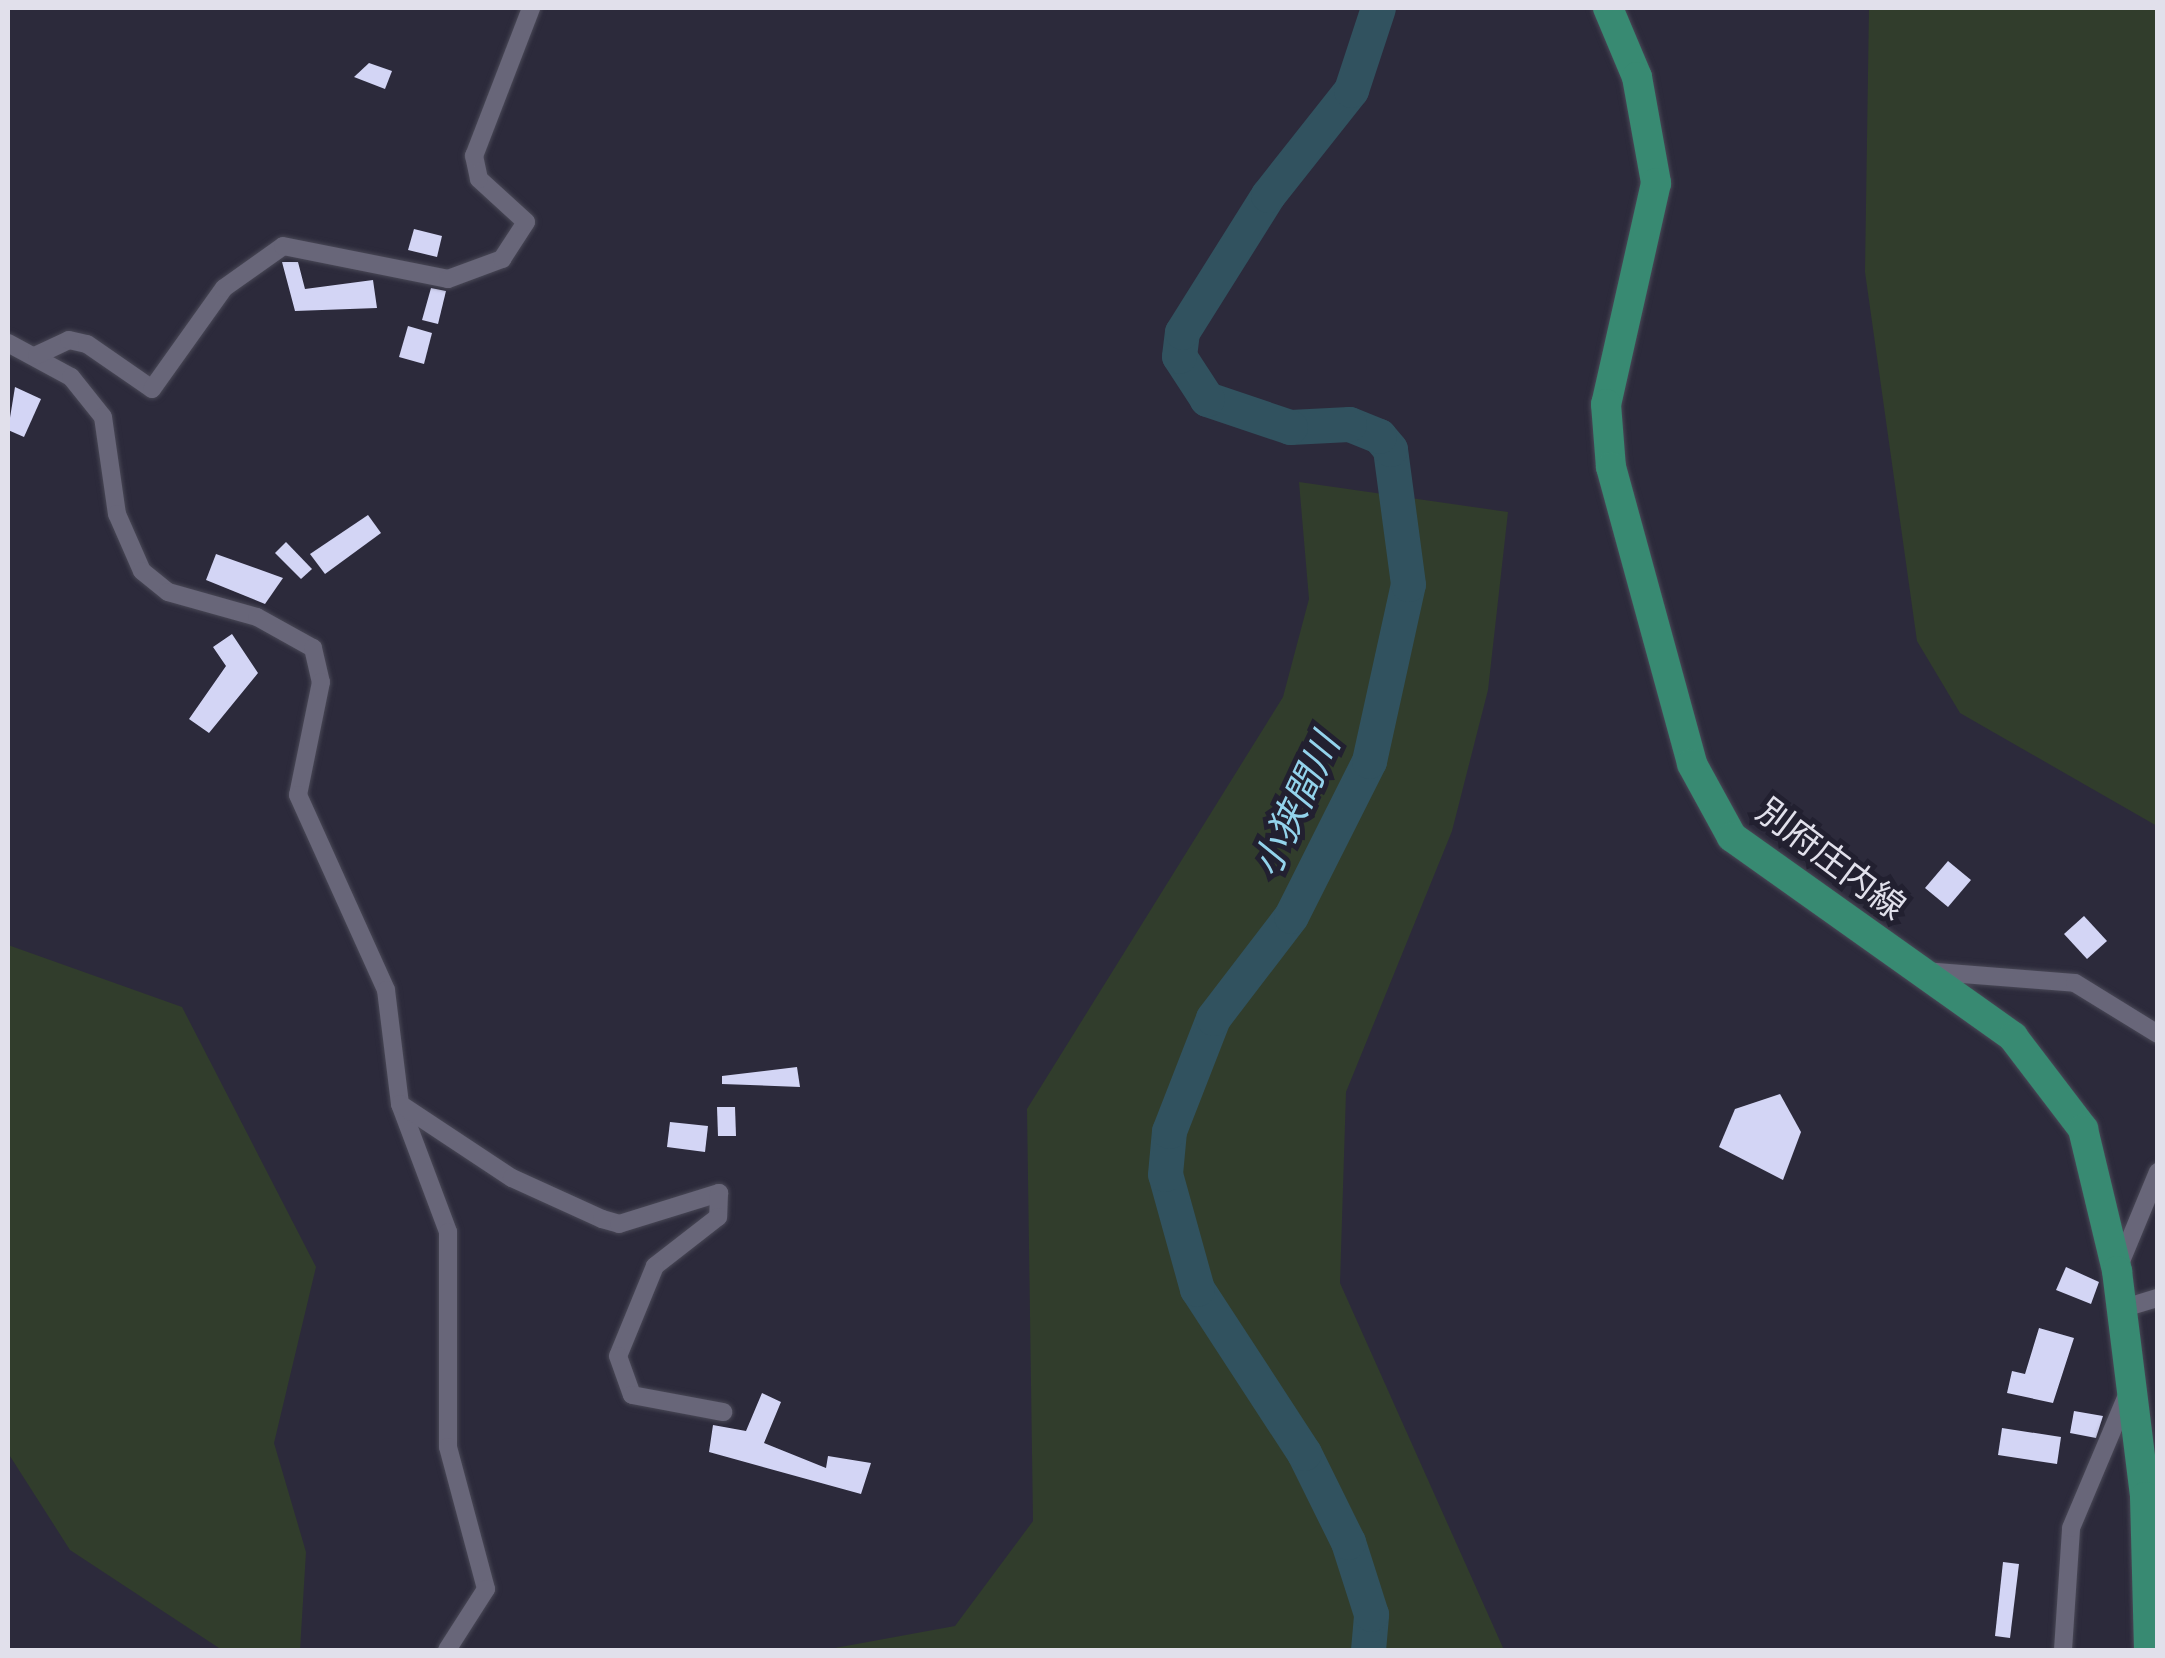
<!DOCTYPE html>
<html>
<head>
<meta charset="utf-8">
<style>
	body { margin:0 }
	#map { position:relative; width:2165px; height:1658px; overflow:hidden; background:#2c2a3b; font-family:Montserrat,"Noto Sans JP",sans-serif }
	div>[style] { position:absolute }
	.green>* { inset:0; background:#313d2c }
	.river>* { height:35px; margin:-17.5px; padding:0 17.5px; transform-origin:17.5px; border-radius:17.5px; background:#31525f }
	.building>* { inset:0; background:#d3d5f5 }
	.roads { filter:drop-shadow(0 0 2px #494856) drop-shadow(0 0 2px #494856) }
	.minor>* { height:18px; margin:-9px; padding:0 9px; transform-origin:9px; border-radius:9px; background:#686679 }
	.primary>* { height:30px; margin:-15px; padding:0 15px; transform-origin:15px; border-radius:15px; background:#388a72 }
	span { translate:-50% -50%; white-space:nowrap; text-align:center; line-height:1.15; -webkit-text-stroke:10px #222030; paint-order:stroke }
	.street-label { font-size:35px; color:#e1e0eb }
	.water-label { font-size:38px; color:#93d3ec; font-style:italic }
	.frame { position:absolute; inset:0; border:10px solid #e1e0eb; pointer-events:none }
</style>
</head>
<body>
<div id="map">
	<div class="green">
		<i style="clip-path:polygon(1869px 8px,2157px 8px,2157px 826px,1960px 713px,1917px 641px,1865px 272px)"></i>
		<i style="clip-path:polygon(1299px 482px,1508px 512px,1488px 690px,1452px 831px,1346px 1092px,1340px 1283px,1504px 1650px,824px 1650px,955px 1626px,1033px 1521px,1027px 1109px,1283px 697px,1309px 599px)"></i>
		<i style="clip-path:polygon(8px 945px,182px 1007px,316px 1267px,274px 1443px,306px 1552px,300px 1650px,222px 1650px,70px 1550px,8px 1453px)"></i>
	</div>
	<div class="river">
		<i style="left:1368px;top:1650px;width:36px;rotate:-85deg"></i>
		<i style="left:1371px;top:1614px;width:76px;rotate:-107.7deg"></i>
		<i style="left:1348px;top:1542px;width:99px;rotate:-116.3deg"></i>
		<i style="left:1304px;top:1453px;width:196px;rotate:-123.1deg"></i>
		<i style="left:1197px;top:1289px;width:119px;rotate:-105.5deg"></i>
		<i style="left:1165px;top:1174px;width:43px;rotate:-84.7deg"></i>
		<i style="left:1169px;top:1131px;width:121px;rotate:-68.7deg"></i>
		<i style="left:1213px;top:1018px;width:128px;rotate:-52.6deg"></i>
		<i style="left:1291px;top:916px;width:174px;rotate:-63.3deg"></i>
		<i style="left:1369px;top:761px;width:181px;rotate:-77.6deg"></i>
		<i style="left:1408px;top:584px;width:136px;rotate:-97.6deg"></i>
		<i style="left:1390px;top:449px;width:17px;rotate:-130deg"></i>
		<i style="left:1379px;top:436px;width:32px;rotate:-158deg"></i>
		<i style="left:1349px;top:424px;width:59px;rotate:177.1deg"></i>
		<i style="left:1290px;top:427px;width:88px;rotate:-161.4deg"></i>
		<i style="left:1207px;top:399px;width:51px;rotate:-123.1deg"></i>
		<i style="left:1179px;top:356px;width:24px;rotate:-83deg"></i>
		<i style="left:1182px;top:332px;width:162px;rotate:-57.9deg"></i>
		<i style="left:1268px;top:195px;width:134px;rotate:-51.7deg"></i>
		<i style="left:1351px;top:90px;width:86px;rotate:-71.8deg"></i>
	</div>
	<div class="building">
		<i style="clip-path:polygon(369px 63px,392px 71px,385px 89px,354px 77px)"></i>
		<i style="clip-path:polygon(414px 229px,442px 236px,437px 257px,408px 250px)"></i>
		<i style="clip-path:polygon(282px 262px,298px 262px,305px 289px,373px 280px,377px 308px,295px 311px)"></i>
		<i style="clip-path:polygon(431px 288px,446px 291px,438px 324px,422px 320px)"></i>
		<i style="clip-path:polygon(408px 326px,432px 333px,424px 364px,399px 357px)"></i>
		<i style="clip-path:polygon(15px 387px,41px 399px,24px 437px,8px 430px)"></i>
		<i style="clip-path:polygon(368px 515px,381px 533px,325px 574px,310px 554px)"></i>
		<i style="clip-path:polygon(286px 542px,312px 569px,301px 579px,275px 553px)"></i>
		<i style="clip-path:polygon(216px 554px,283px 578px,265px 604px,206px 580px)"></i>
		<i style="clip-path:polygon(232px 634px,258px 673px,209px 733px,189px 719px,226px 666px,213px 647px)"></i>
		<i style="clip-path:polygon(1948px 861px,1971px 880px,1948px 907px,1925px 888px)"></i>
		<i style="clip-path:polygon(2084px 916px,2107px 941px,2087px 959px,2064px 934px)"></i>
		<i style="clip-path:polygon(797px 1067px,800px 1087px,722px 1084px,722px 1076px)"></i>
		<i style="clip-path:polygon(1780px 1094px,1801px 1132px,1783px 1180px,1719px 1147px,1735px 1109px)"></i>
		<i style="clip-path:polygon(717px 1107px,735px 1107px,736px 1136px,718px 1136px)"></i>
		<i style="clip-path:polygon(670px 1122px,708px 1126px,705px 1152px,667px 1147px)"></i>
		<i style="clip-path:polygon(2066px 1267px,2099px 1282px,2091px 1304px,2056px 1290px)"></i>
		<i style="clip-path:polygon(2039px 1328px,2074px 1338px,2053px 1403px,2007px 1393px,2012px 1371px,2025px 1374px)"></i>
		<i style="clip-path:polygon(762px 1393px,781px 1402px,764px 1443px,826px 1468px,828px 1456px,871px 1463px,861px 1494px,709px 1452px,713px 1425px,746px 1431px)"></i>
		<i style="clip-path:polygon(2074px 1411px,2103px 1416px,2096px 1438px,2070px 1433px)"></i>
		<i style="clip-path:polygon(2002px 1428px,2061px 1437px,2057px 1464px,1998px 1455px)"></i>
		<i style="clip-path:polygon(2003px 1562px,2019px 1564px,2010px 1638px,1995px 1636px)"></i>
	</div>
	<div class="roads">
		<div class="minor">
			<i style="left:8px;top:343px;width:72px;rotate:28.4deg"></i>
			<i style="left:71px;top:377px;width:51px;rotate:51.3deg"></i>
			<i style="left:103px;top:417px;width:98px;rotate:81.8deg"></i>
			<i style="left:117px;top:514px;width:62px;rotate:66.3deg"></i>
			<i style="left:142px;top:571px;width:33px;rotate:39deg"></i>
			<i style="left:168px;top:592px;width:92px;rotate:15.7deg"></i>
			<i style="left:257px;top:617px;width:64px;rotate:29deg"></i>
			<i style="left:313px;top:648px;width:35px;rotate:77deg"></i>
			<i style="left:321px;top:682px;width:115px;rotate:101.5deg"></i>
			<i style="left:298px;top:795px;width:214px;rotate:65.7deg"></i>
			<i style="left:386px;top:990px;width:115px;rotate:83deg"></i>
			<i style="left:400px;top:1104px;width:137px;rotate:69.4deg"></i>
			<i style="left:448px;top:1232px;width:215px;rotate:90deg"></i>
			<i style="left:448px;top:1447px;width:147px;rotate:75deg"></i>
			<i style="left:486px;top:1589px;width:72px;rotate:122.6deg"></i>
			<i style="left:37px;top:355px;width:35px;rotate:-25deg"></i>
			<i style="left:69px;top:340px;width:18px;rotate:13deg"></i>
			<i style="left:87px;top:344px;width:79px;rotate:34.7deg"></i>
			<i style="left:152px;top:389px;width:124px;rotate:-54.5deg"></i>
			<i style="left:224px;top:288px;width:72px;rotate:-35.4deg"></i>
			<i style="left:283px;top:246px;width:168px;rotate:11.3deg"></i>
			<i style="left:448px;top:279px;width:58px;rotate:-20.3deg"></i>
			<i style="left:502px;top:259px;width:44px;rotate:-57deg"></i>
			<i style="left:526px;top:222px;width:64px;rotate:-137.5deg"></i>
			<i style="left:479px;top:179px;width:24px;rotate:-102deg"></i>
			<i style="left:474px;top:156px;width:159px;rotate:-68.9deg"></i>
			<i style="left:1924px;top:971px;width:151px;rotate:4.5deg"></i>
			<i style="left:2075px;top:983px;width:97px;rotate:31.6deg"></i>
			<i style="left:400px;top:1104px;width:134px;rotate:33.5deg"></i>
			<i style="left:512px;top:1178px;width:99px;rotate:24.5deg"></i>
			<i style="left:602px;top:1219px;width:18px;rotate:16deg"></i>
			<i style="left:619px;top:1224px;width:105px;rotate:-17.2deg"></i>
			<i style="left:719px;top:1193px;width:24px;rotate:92deg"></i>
			<i style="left:718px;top:1217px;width:80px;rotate:142.1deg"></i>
			<i style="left:655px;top:1266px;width:97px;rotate:112.3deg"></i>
			<i style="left:618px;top:1356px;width:41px;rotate:70.3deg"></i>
			<i style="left:632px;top:1395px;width:93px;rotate:10.6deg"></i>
			<i style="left:2119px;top:1266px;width:102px;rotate:-67.5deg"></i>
			<i style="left:2121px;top:1309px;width:39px;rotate:-17deg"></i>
			<i style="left:2063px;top:1650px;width:122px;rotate:-86.2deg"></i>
			<i style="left:2071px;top:1528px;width:147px;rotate:-67.1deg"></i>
		</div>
		<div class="primary">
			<i style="left:1608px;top:8px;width:75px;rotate:67.2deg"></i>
			<i style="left:1637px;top:77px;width:108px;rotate:79.8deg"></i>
			<i style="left:1656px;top:183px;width:227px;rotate:102.7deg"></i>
			<i style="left:1606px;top:404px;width:63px;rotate:85.5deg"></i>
			<i style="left:1611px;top:467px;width:308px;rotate:74.7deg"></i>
			<i style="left:1692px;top:764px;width:83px;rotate:61.3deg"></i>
			<i style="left:1732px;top:837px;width:345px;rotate:35.4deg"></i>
			<i style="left:2013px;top:1037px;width:116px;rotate:52.7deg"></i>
			<i style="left:2083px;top:1129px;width:146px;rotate:76.5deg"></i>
			<i style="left:2117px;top:1271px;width:228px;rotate:82.9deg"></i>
			<i style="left:2145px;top:1497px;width:153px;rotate:88.5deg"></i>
		</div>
	</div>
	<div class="street-label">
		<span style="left:1831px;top:859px;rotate:37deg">別府庄内線</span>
	</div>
	<div class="water-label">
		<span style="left:1296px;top:805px;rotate:-65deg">小狭間川</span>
	</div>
	<div class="frame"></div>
</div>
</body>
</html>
